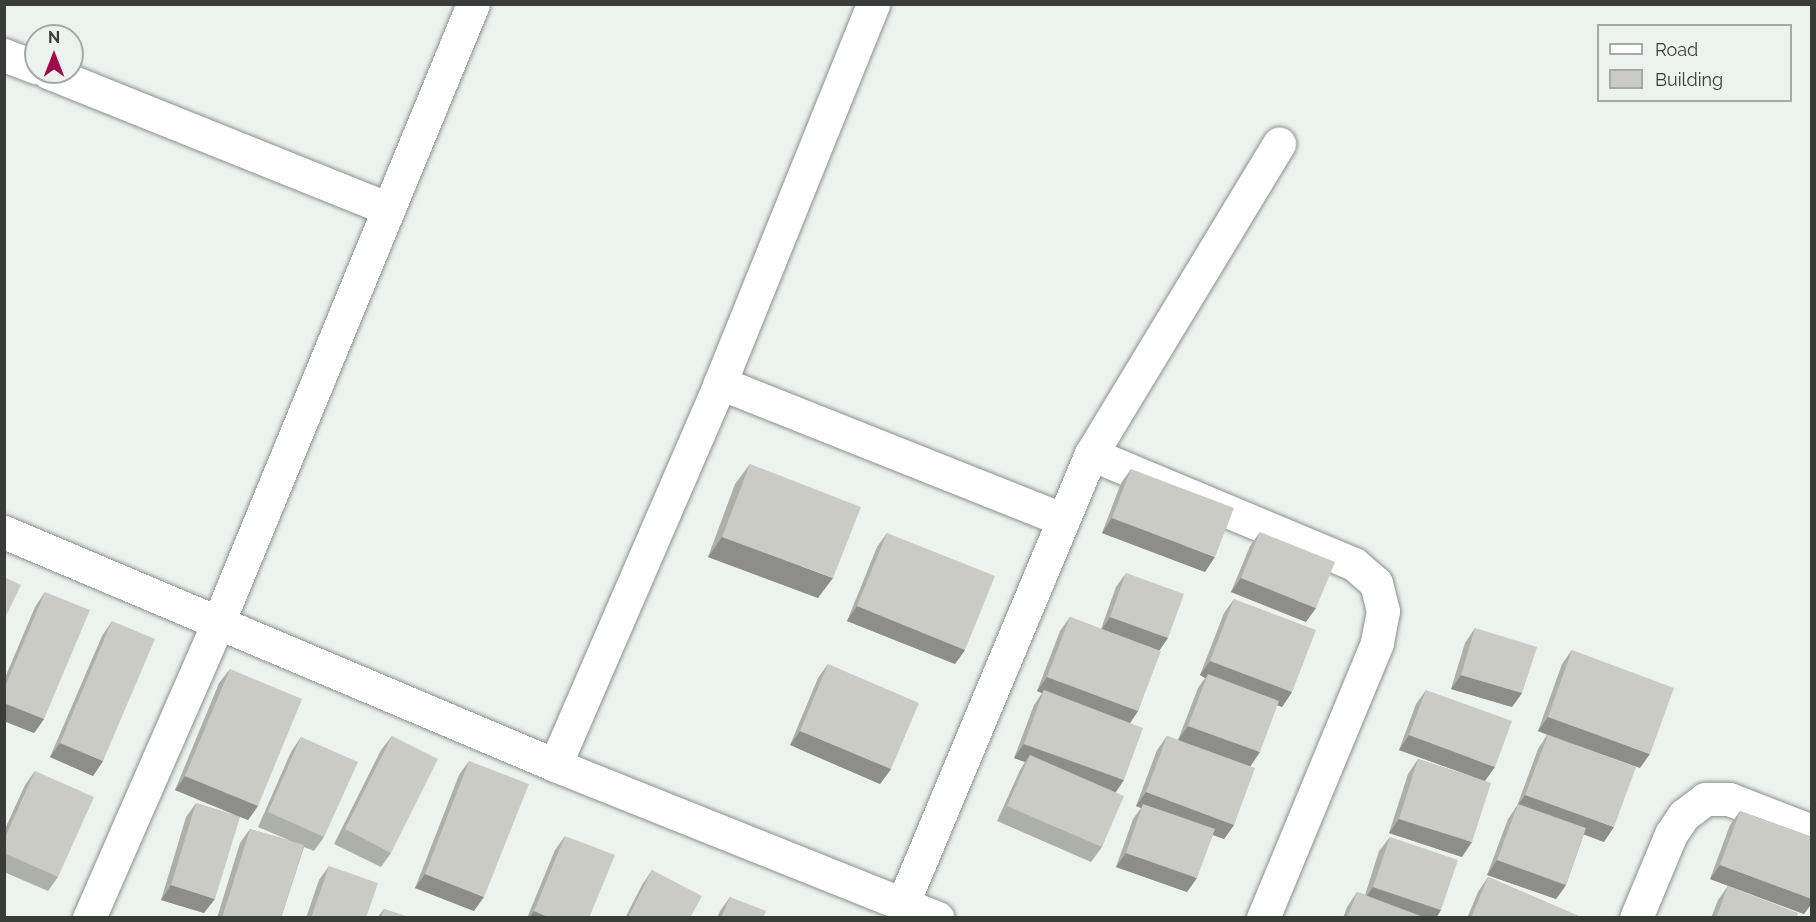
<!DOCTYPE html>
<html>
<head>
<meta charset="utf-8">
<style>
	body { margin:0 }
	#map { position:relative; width:1816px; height:922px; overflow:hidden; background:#ecf3ee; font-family:Raleway,sans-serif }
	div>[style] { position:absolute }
	.roads { filter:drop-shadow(0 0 2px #8b918d) drop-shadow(0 0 2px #8b918d) }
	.minor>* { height:33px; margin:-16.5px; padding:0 16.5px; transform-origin:16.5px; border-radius:16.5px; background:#fff }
	.wall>* { inset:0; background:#adafa9 }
	.shaded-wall>* { inset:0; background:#8d8e89 }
	.building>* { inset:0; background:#c9cbc4 }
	span { translate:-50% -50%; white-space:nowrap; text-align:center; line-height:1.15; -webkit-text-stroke:5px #ecf3ee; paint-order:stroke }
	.frame { position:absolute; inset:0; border:6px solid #3a3c3a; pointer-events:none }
	.legend { position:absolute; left:1597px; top:24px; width:195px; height:78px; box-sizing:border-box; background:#ecf3ee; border:2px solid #a5aaa6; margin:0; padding:8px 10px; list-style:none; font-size:18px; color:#3a3c3a }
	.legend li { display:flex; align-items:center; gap:12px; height:30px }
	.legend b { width:30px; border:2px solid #a5aaa6 }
	.north { position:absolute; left:24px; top:24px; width:60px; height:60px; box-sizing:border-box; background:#ecf3ee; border:2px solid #a5aaa6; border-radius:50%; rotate:0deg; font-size:16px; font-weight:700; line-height:24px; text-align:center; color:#3a3c3a }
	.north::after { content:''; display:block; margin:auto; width:21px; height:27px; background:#a20b4b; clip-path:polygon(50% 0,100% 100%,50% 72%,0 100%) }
</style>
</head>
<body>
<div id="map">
	<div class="roads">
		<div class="minor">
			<i style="left:4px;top:55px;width:34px;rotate:21deg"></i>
			<i style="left:48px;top:72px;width:367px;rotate:21.9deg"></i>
			<i style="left:720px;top:383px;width:367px;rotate:21.7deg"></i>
			<i style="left:1091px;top:454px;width:285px;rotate:22.7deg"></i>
			<i style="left:1354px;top:564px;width:29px;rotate:41deg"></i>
			<i style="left:1376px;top:583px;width:29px;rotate:76deg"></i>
			<i style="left:1383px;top:611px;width:33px;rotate:101deg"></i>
			<i style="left:1377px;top:643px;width:298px;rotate:112.5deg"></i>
			<i style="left:4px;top:532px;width:598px;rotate:22.92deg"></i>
			<i style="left:555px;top:765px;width:412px;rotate:21.8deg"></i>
			<i style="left:555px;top:765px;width:416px;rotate:-66.6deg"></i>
			<i style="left:720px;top:383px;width:409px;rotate:-68deg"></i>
			<i style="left:903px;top:903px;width:487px;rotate:-67.3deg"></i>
			<i style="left:1091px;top:454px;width:363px;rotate:-58.8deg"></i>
			<i style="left:89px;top:918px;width:322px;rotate:-66.4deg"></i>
			<i style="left:218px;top:623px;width:669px;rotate:-67.61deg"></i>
			<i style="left:1636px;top:918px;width:91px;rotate:-67.4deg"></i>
			<i style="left:1671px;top:834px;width:23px;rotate:-56deg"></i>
			<i style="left:1684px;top:815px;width:26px;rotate:-37deg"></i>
			<i style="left:1705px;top:799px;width:24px"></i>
			<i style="left:1729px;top:799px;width:89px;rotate:21.1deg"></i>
		</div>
	</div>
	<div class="wall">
		<i style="clip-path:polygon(750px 464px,818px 598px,708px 557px,735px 484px)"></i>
		<i style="clip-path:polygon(1131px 469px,1205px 572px,1102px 533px,1121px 483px)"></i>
		<i style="clip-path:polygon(1260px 532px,1306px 622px,1231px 592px,1250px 546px)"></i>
		<i style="clip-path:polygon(887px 533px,965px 650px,955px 664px,847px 621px,877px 547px)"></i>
		<i style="clip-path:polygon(1126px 573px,1168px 638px,1159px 651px,1138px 711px,1130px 723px,1115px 792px,1102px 847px,1091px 862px,997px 821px,1020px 770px,1025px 762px,1014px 758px,1034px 705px,1042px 693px,1037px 691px,1060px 631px,1070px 617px,1101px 629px,1116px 587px)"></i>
		<i style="clip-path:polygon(45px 592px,44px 719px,34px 733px,4px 721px,4px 680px,35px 607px)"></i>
		<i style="clip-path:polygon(1234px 599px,1292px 692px,1282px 707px,1277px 705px,1250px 766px,1234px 825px,1224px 839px,1213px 835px,1187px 892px,1116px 867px,1133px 819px,1141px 808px,1136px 806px,1157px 750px,1167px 736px,1178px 740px,1198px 688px,1205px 678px,1200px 675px,1224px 613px)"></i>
		<i style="clip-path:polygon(112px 621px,103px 761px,93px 776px,50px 757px,102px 636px)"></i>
		<i style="clip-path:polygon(1475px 628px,1522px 693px,1512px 707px,1451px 689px,1465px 643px)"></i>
		<i style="clip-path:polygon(1572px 650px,1640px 768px,1575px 745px,1604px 842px,1584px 834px,1566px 885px,1556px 899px,1487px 875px,1508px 819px,1517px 806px,1538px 749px,1547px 735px,1538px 731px,1562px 664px)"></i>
		<i style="clip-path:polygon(828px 664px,891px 769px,880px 784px,790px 745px,818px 678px)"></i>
		<i style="clip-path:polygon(230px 669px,258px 806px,248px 820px,240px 817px,204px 913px,161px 900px,186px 817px,196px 803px,237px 816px,175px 790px,219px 683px)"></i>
		<i style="clip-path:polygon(1426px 690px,1485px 781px,1462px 857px,1389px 833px,1408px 774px,1418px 759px,1485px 781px,1399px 750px,1416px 704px)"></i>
		<i style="clip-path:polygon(392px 736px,391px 853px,381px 867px,334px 844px,381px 750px)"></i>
		<i style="clip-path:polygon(301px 737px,324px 837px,314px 851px,304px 847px,281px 918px,217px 918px,240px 843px,250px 829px,291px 841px,258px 827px,291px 752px)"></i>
		<i style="clip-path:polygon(469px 761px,474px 911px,415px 888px,459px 775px)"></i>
		<i style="clip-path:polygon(35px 771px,58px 877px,48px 891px,4px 872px,4px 831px,25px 785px)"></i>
		<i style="clip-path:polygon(1740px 811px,1812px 837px,1812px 903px,1804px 914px,1710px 879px,1730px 825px)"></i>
		<i style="clip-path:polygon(565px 836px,589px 918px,527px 918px,555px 850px)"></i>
		<i style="clip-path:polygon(1390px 837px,1441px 910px,1436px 918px,1343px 918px,1347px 907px,1357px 892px,1365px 895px,1379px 851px)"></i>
		<i style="clip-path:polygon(329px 866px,366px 918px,306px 918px,319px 880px)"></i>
		<i style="clip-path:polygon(652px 870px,690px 918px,625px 918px,642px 885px)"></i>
		<i style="clip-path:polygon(1488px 877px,1583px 918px,1467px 918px,1478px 892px)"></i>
		<i style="clip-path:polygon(1728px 886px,1797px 918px,1711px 918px,1718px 900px)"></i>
		<i style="clip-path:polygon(730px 897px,763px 918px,717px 918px,720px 911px)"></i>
		<i style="clip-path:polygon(384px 909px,411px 918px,377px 918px)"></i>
	</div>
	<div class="shaded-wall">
		<i style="clip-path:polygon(1112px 518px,1215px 557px,1205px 572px,1102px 533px)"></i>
		<i style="clip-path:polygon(722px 537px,833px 578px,818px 598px,708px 557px)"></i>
		<i style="clip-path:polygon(1241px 578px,1316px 608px,1306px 622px,1231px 592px)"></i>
		<i style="clip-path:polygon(857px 606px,965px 650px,955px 664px,847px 621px)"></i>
		<i style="clip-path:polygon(1110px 617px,1168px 638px,1158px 652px,1100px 632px)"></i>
		<i style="clip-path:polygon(1210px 661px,1292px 692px,1282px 707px,1206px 678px,1208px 674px,1205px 678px,1200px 675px)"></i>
		<i style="clip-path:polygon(1461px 675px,1522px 693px,1512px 707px,1451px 689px)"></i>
		<i style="clip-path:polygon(1047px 677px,1138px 711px,1128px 726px,1044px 690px,1042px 693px,1037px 691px)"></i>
		<i style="clip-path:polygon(4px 703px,44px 719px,34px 733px,4px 721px)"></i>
		<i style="clip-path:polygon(1548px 717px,1650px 754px,1640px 768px,1538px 731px)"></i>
		<i style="clip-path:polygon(1188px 726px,1260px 752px,1250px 767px,1178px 740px)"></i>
		<i style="clip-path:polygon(800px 731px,891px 769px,880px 784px,790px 745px)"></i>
		<i style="clip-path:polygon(1409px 735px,1495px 767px,1485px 781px,1399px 750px)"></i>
		<i style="clip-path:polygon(60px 743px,103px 761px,93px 776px,50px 757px)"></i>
		<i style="clip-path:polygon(1024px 744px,1124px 780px,1114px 795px,1030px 755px,1025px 762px,1014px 758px)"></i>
		<i style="clip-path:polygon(185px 776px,258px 806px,248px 820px,175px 790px)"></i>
		<i style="clip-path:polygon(1146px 792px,1234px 825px,1224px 839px,1142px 809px,1143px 804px,1141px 808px,1136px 806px)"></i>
		<i style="clip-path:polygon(1525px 795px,1614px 827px,1604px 842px,1515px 809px)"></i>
		<i style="clip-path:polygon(1399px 819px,1472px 842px,1462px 857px,1389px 833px)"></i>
		<i style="clip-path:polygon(1126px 853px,1197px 878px,1187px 892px,1116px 867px)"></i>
		<i style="clip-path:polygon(1497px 860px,1566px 885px,1556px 899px,1487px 875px)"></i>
		<i style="clip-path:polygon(1720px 865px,1812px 899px,1812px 903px,1804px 914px,1710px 879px)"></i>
		<i style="clip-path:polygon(425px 874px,484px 897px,474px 911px,415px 888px)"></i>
		<i style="clip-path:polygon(171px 885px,215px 899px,204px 913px,161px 900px)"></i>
		<i style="clip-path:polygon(1373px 887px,1441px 910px,1436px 918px,1410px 918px,1363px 902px)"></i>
		<i style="clip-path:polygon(534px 911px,550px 918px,529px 918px)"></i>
	</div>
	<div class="building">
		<i style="clip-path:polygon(750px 464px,861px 507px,833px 578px,722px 537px)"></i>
		<i style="clip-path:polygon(1131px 469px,1234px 508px,1215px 557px,1112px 518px)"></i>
		<i style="clip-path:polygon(1260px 532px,1335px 562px,1316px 608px,1241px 578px)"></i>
		<i style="clip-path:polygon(887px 533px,995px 576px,965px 650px,857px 606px)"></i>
		<i style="clip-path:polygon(1126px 573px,1184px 594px,1168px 638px,1110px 617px)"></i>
		<i style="clip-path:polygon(4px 577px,21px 585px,4px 620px)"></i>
		<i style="clip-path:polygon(45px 592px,90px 610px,44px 719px,4px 703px,4px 689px)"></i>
		<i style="clip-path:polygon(1234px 599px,1316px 630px,1292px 692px,1210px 661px)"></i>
		<i style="clip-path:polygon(1070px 617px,1161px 651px,1138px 711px,1047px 677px)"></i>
		<i style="clip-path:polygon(112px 621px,155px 639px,103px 761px,60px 743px)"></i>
		<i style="clip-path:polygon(1475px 628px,1537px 647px,1522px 693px,1461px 675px)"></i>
		<i style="clip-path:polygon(1572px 650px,1674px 688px,1650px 754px,1548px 717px)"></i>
		<i style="clip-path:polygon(828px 664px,919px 703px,891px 769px,800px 731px)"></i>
		<i style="clip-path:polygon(230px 669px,302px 699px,258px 806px,185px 776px)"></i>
		<i style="clip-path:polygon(1208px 674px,1279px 701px,1260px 752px,1188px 726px)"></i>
		<i style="clip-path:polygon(1044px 690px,1143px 728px,1124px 780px,1024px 744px)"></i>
		<i style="clip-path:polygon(1426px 690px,1512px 721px,1495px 767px,1409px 735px)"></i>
		<i style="clip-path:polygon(1548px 735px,1636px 767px,1614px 827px,1525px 795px)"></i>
		<i style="clip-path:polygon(392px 736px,438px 759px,391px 853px,345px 829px)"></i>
		<i style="clip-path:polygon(1167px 736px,1255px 768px,1234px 825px,1146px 792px)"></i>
		<i style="clip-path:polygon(301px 737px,358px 762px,324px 837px,268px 812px)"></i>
		<i style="clip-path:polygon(1030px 755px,1124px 796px,1102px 847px,1007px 806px)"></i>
		<i style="clip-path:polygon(1418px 759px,1491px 783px,1472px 842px,1399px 819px)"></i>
		<i style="clip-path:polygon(469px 761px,529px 784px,484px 897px,425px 874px)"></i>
		<i style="clip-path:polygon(35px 771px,94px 797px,58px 877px,4px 853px,4px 840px)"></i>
		<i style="clip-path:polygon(196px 803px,240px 817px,215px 899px,171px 885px)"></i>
		<i style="clip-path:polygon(1143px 804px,1215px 829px,1197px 878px,1126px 853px)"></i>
		<i style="clip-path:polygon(1518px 804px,1586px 828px,1566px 885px,1497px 860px)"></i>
		<i style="clip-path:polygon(1740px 811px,1812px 837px,1812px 899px,1720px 865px)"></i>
		<i style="clip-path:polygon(250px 829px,304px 845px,281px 918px,222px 918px)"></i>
		<i style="clip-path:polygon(565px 836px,615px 855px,589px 918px,550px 918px,534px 911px)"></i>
		<i style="clip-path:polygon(1390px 837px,1458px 860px,1441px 910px,1373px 887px)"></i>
		<i style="clip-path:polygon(329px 866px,378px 883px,366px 918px,311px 918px)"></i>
		<i style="clip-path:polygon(652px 870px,702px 896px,690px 918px,628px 918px)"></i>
		<i style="clip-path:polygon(1488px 877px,1583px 918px,1471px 918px)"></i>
		<i style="clip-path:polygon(1728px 886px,1798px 913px,1797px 918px,1716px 918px)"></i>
		<i style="clip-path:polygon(1357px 892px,1426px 918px,1347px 918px)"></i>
		<i style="clip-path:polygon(730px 897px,766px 911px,763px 918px,721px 918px)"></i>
		<i style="clip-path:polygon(384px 909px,411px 918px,381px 918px)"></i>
	</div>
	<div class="frame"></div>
	<ul class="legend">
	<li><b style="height:8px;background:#fff"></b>Road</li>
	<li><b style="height:16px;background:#c9cbc4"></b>Building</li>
	</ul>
	<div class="north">N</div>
</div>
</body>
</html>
